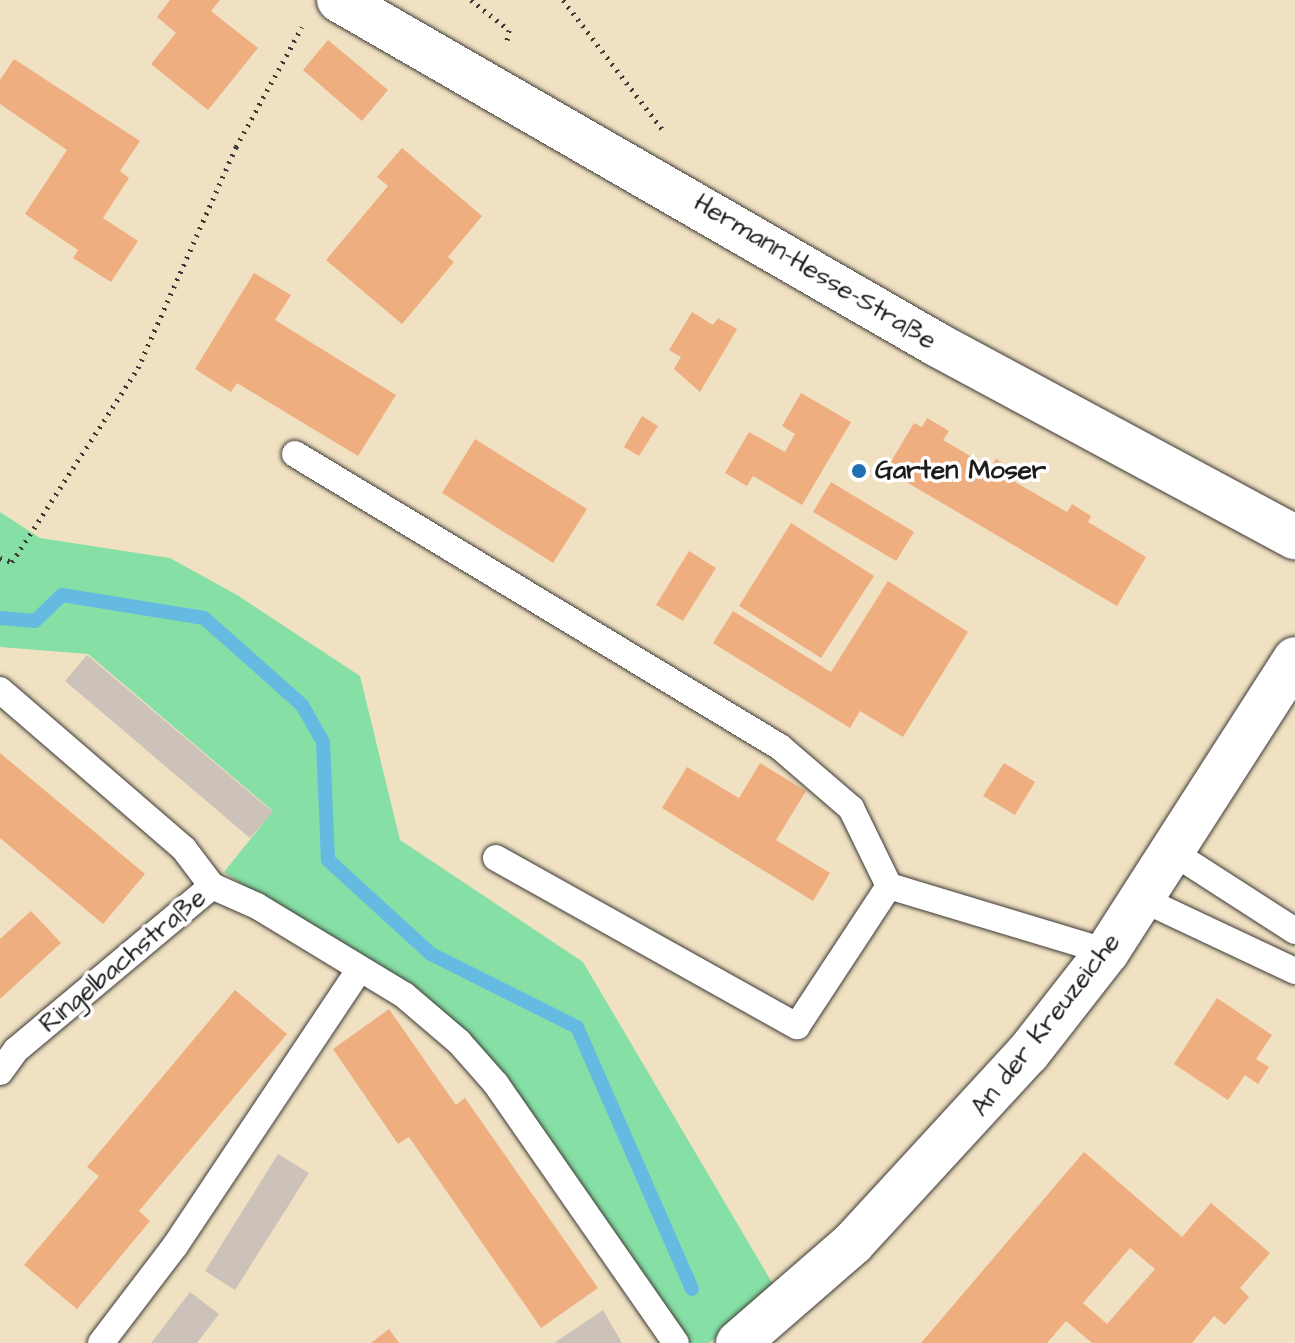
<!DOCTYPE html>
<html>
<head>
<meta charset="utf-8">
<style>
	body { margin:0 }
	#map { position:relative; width:1295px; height:1343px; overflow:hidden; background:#f1e1c3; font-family:"Architects Daughter",sans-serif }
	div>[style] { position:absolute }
	.industrial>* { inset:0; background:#ccc2b9 }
	.green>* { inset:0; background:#86dfa5 }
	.stream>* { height:14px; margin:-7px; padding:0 7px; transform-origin:7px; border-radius:7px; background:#65bae1 }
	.building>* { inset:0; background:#efae80 }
	.path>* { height:5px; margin-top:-2.5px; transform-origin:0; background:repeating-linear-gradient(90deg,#3c3a35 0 2px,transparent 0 8px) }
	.roads { filter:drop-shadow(0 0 2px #3c3a35) drop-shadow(0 0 2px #3c3a35) }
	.service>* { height:26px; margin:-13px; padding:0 13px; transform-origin:13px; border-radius:13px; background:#fff }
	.minor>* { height:44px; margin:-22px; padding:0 22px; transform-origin:22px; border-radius:22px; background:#fff }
	.dots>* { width:22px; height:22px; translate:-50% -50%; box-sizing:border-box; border:4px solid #fff; border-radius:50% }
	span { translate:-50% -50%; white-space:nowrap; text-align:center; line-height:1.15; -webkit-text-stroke:7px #fff; paint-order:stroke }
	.street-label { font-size:26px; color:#1c1c1c }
	.poi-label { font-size:26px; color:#1c1c1c; font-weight:700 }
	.left { translate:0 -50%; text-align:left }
</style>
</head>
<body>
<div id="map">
	<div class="industrial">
		<i style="clip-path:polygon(87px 655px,273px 812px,250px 838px,65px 681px)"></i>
		<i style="clip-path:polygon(278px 1154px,309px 1173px,235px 1290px,205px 1271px)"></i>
		<i style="clip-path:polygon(190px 1292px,219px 1314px,197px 1343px,151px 1343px)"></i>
		<i style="clip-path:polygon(603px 1310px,622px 1343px,554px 1343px)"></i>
	</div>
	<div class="green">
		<i style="clip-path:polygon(0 512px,40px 538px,170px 558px,237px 595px,360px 676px,400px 840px,583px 962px,777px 1291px,709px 1343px,680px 1343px,535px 1126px,346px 955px,224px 872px,273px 811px,88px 654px,0 647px)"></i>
	</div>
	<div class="stream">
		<i style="left:0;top:618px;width:35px;rotate:5deg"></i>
		<i style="left:35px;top:621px;width:37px;rotate:-44deg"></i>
		<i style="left:62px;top:595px;width:144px;rotate:9.2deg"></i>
		<i style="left:204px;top:618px;width:131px;rotate:41.6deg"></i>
		<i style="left:302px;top:705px;width:43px;rotate:60.4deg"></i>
		<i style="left:323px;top:742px;width:118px;rotate:87.6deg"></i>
		<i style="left:328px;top:860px;width:139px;rotate:42.4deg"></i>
		<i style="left:431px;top:954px;width:163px;rotate:26.6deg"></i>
		<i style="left:577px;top:1027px;width:286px;rotate:66.3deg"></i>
	</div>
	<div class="building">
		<i style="clip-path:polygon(170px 0,220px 0,211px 11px,258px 48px,208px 110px,151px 64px,176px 33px,157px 17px)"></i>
		<i style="clip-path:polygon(328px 40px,388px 90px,362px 121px,303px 70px)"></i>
		<i style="clip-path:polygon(14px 59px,140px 141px,120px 171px,129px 178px,103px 218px,138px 241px,111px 282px,73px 258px,78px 250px,25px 214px,67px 150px,0 104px,0 80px)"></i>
		<i style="clip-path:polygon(402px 148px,482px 216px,448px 257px,454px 262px,402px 324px,326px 260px,388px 186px,377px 177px)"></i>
		<i style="clip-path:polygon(254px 273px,291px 295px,275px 320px,396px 395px,358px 456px,237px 383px,231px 392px,195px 369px)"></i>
		<i style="clip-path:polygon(692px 312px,713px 325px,718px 318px,737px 329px,700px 392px,674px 369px,681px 357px,669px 350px)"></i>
		<i style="clip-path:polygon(801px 393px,851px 422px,802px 505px,753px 476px,747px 486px,725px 473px,749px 432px,785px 452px,795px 434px,782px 426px)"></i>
		<i style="clip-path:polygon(642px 416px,658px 426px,639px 456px,624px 447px)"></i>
		<i style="clip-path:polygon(927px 418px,949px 431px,943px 440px,991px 468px,996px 459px,1020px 473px,1015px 482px,1067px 512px,1072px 504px,1091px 516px,1088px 522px,1146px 557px,1117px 606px,886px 470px,914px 423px,922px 427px)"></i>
		<i style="clip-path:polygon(475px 439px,587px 509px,553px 563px,442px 493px)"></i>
		<i style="clip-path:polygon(831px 482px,914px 532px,896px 561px,813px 512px)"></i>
		<i style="clip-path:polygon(791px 523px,874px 576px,821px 658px,739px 606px)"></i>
		<i style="clip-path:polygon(689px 551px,716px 568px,683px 621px,656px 605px)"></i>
		<i style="clip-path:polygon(888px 581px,968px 632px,903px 737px,860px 711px,850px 728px,713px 643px,733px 611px,831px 672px)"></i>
		<i style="clip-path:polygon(0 753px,145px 874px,103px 924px,0 838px)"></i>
		<i style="clip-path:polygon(760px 763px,806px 791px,776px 840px,830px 873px,813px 901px,662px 808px,687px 767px,739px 798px)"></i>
		<i style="clip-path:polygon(1004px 763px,1035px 782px,1015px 815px,983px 796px)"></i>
		<i style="clip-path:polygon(31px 911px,61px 943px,0 999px,0 939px)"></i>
		<i style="clip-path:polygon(235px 990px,287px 1034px,139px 1211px,150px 1221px,77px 1309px,24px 1265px,99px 1176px,87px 1167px)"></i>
		<i style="clip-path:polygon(1217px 998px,1272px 1035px,1256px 1059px,1269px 1067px,1258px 1084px,1245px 1075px,1228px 1100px,1174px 1064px)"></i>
		<i style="clip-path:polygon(389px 1009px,456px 1105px,465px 1098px,598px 1288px,541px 1328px,409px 1137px,398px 1144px,333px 1049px)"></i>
		<i style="clip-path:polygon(evenodd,1084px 1152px,1182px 1237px,1211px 1203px,1270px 1253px,1240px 1288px,1249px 1297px,1225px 1325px,1214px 1316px,1192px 1343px,1092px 1343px,1066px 1321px,1047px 1343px,921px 1343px,1084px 1152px,1130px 1248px,1155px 1269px,1107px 1324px,1083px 1303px,1130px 1248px)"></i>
		<i style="clip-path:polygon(389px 1329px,399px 1343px,371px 1343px)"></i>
	</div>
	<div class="path">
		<i style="left:471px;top:0;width:48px;rotate:38.3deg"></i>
		<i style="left:509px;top:30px;width:15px;rotate:101deg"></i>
		<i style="left:563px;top:0;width:163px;rotate:52.5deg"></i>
		<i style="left:0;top:558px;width:13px;rotate:18deg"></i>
		<i style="left:12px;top:562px;width:231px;rotate:-57deg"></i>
		<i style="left:138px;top:368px;width:242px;rotate:-66.1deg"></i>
		<i style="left:236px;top:147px;width:137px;rotate:-61.2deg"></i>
	</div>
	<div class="roads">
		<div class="service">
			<i style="left:295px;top:454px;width:567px;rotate:31.14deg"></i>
			<i style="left:780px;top:747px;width:94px;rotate:40.7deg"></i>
			<i style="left:851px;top:808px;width:87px;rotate:64deg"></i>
			<i style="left:889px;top:886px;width:228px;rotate:16.8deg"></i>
			<i style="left:0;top:690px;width:243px;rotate:40.8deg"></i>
			<i style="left:184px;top:849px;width:46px;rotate:52.9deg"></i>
			<i style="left:212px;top:886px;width:49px;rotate:24deg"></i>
			<i style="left:257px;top:906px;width:172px;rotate:31.2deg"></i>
			<i style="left:404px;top:995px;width:72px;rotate:40.5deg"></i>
			<i style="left:459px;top:1042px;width:56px;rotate:48.6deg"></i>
			<i style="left:496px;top:1084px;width:315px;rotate:55.2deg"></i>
			<i style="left:1174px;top:853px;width:144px;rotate:32.8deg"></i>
			<i style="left:496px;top:858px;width:345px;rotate:29.2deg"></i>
			<i style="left:797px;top:1026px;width:168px;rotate:-56.7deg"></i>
			<i style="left:1142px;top:899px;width:169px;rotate:25.2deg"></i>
			<i style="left:0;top:1072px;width:27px;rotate:-54deg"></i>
			<i style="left:16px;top:1050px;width:256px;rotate:-39.9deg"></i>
			<i style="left:101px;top:1343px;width:122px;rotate:-52.7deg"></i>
			<i style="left:175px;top:1246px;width:332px;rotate:-56.3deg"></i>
		</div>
		<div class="minor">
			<i style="left:339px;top:0;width:689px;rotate:29.95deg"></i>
			<i style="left:936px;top:344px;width:408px;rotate:28.3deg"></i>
			<i style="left:738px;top:1343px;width:152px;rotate:-41deg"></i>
			<i style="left:853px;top:1243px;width:258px;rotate:-47.4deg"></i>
			<i style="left:1028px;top:1053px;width:128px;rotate:-52deg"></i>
			<i style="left:1107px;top:952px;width:348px;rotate:-57.3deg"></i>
		</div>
	</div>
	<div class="dots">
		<i style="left:859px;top:471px;background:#1f6fb2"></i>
	</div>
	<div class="street-label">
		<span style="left:815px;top:272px;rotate:31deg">Hermann-Hesse-Straße</span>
		<span style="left:123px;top:961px;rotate:-40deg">Ringelbachstraße</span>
		<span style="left:1046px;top:1025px;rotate:-52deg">An der Kreuzeiche</span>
	</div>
	<div class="poi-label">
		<span class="left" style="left:875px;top:471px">Garten Moser</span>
	</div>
</div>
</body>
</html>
